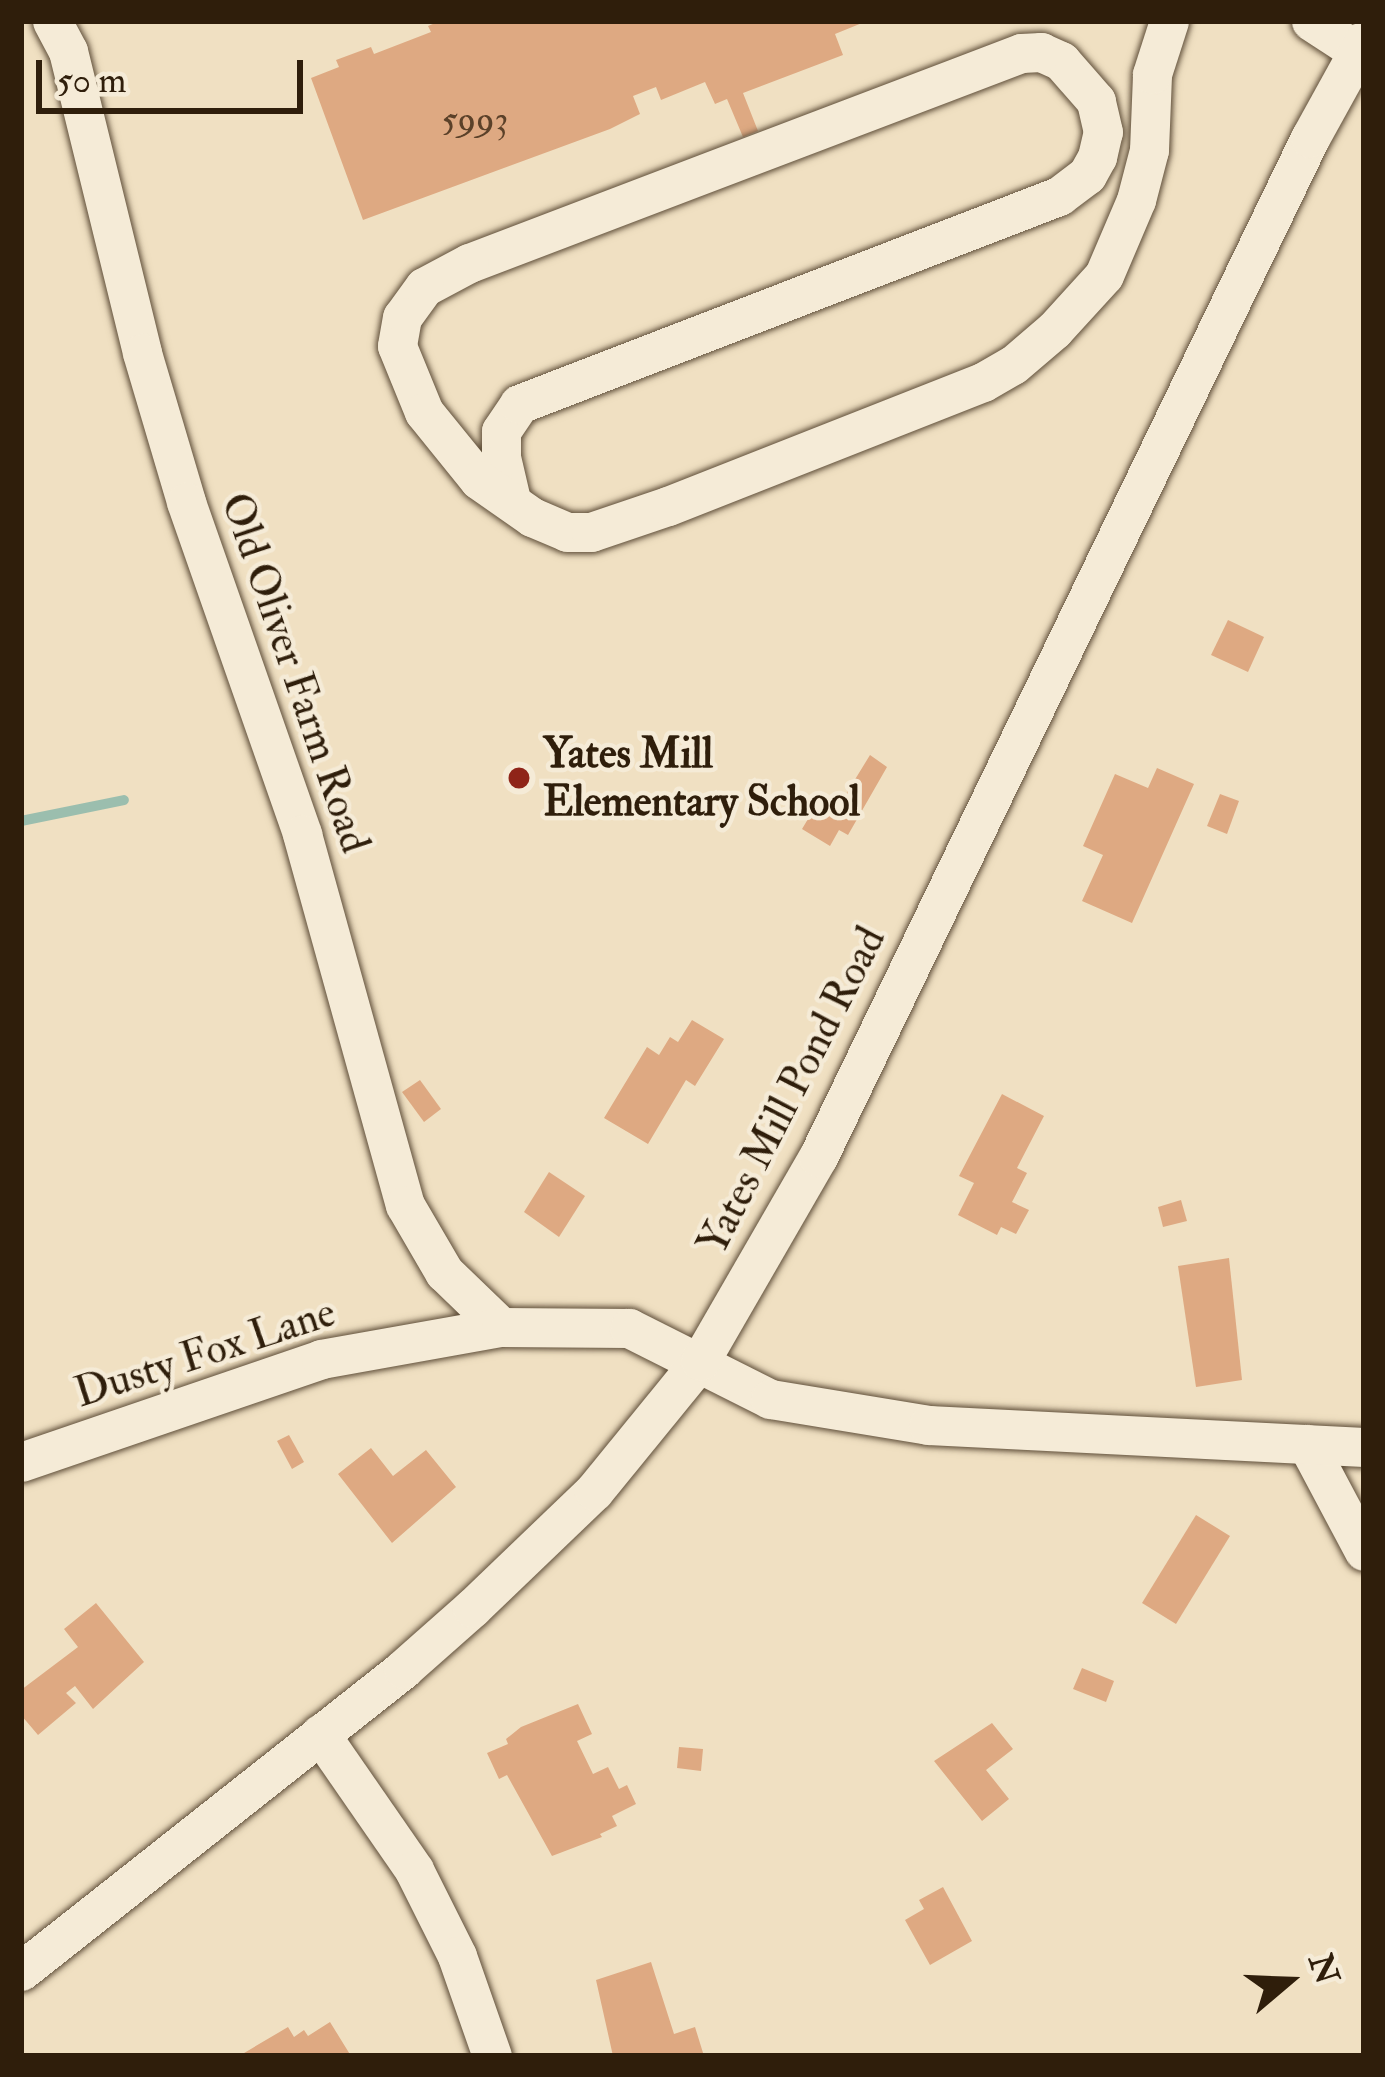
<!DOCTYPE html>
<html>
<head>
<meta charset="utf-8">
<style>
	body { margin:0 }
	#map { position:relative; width:1385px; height:2077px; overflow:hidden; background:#f0e0c2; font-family:"IM FELL Double Pica",serif }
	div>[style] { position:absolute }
	.stream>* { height:10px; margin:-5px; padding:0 5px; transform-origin:5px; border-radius:5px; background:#9bbeae }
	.building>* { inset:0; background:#dea982 }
	.roads { filter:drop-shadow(0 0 3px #5f4e39) drop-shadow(0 0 3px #5f4e39) }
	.minor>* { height:39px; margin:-19.5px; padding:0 19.5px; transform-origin:19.5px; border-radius:19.5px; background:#f5ebd7 }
	.dots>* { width:33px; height:33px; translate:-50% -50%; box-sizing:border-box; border:6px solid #f5ebd7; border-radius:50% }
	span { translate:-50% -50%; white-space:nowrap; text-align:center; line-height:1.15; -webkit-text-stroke:9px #f5ebd7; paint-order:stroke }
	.number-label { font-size:36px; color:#5b4129 }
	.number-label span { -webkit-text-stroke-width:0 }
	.street-label { font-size:42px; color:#2f1e0b }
	.poi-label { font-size:42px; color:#2f1e0b; font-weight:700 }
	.left { translate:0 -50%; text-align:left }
	.frame { position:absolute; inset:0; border:24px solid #2f1e0b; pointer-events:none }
	.north { position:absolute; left:1229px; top:1921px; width:120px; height:120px; -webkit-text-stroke:9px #f5ebd7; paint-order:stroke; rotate:71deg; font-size:33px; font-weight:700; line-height:48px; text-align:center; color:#2f1e0b }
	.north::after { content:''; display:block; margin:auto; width:42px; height:54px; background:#2f1e0b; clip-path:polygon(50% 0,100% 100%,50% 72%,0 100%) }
	.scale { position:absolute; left:36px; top:60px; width:267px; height:54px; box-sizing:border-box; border:6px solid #2f1e0b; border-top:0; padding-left:15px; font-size:36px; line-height:42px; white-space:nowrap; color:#2f1e0b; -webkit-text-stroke:9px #f5ebd7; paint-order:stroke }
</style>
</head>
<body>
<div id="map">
	<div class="stream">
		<i style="left:21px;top:821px;width:105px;rotate:-11.5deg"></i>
	</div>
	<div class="building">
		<i style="clip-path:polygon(440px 21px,867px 21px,835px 34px,843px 55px,743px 93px,758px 131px,743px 137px,727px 99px,715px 104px,705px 82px,661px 100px,656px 87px,633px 96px,640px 114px,610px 129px,363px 220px,311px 78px,339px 67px,336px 60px,371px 47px,374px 54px,431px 32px,428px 26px)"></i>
		<i style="clip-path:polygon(1228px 620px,1264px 637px,1248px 672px,1211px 655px)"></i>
		<i style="clip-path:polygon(870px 755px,887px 767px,848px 835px,839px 830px,830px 846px,802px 829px,817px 804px,824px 807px,833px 793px,843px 799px)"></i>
		<i style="clip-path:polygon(1157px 768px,1194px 784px,1132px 923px,1082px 901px,1103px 855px,1083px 846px,1115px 774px,1148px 788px)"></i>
		<i style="clip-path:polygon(1220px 794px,1239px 801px,1227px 834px,1207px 826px)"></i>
		<i style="clip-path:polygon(692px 1020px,724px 1039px,695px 1086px,686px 1080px,648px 1144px,604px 1118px,647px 1047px,659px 1055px,670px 1037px,678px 1042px)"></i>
		<i style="clip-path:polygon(420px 1080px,441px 1109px,424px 1122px,402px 1092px)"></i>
		<i style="clip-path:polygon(1002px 1094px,1044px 1116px,1017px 1168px,1027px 1173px,1012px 1202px,1029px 1210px,1016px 1234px,1001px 1227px,997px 1235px,958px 1215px,974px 1183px,959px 1176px)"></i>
		<i style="clip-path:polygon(549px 1172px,585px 1196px,559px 1237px,524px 1212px)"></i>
		<i style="clip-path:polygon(1181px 1200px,1187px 1221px,1163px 1227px,1158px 1207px)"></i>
		<i style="clip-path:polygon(1229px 1258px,1242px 1380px,1196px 1387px,1178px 1266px)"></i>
		<i style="clip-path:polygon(289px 1435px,304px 1462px,292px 1469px,277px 1441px)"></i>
		<i style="clip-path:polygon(371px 1448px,393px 1476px,426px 1450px,456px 1487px,392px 1543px,338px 1474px)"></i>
		<i style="clip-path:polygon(1196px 1515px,1230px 1536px,1176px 1624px,1142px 1603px)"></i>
		<i style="clip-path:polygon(96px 1603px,144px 1662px,93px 1709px,75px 1686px,66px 1693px,76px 1703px,38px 1735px,21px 1715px,21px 1690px,78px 1647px,64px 1629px)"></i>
		<i style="clip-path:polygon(1082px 1668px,1114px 1681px,1106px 1702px,1073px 1689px)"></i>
		<i style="clip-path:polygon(578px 1704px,592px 1734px,577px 1741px,593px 1774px,608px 1767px,619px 1789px,627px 1785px,636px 1804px,612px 1816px,617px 1826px,600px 1834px,602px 1837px,552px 1856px,507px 1775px,499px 1779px,487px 1753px,508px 1744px,506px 1739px,521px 1727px)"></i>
		<i style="clip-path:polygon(992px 1723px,1013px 1749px,986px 1770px,1009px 1799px,982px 1821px,934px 1761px)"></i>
		<i style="clip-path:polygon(679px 1747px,703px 1749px,701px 1771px,677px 1768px)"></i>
		<i style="clip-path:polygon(943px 1887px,972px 1941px,930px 1965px,905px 1920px,924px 1909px,919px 1900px)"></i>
		<i style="clip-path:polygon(651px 1962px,674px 2034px,695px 2027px,704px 2056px,613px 2056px,596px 1980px)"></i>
		<i style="clip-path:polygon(330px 2022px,351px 2056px,239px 2056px,288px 2027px,294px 2037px,304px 2030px,308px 2036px)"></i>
	</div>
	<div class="roads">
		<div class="minor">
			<i style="left:52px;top:21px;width:34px;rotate:62deg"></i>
			<i style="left:68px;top:51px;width:311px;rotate:76.2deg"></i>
			<i style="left:142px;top:353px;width:155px;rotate:73.5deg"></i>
			<i style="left:186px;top:502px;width:352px;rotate:70.7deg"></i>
			<i style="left:302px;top:834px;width:385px;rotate:74.5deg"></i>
			<i style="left:405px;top:1205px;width:78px;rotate:59.8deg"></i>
			<i style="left:444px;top:1272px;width:79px;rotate:44deg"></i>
			<i style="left:1311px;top:21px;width:55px;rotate:33.1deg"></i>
			<i style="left:511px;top:500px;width:44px;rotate:-103.1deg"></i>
			<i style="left:501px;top:457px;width:26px;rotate:-90deg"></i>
			<i style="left:501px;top:431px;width:32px;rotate:-56deg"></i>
			<i style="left:519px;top:404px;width:579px;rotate:-21.07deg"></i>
			<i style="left:1059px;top:196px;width:35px;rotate:-37deg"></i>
			<i style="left:1087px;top:175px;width:21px;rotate:-61deg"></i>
			<i style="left:1097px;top:157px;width:26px;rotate:-77deg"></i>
			<i style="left:1103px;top:132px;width:32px;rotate:-103deg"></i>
			<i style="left:1096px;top:101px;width:53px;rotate:-131.2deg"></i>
			<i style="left:1061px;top:61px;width:22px;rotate:-156deg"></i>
			<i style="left:1041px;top:52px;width:20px;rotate:177deg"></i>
			<i style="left:1021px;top:53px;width:591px;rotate:159.17deg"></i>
			<i style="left:469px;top:263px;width:51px;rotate:151.9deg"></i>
			<i style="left:424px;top:287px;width:37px;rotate:126deg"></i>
			<i style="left:402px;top:317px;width:29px;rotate:100deg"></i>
			<i style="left:397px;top:346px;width:71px;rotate:67.8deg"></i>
			<i style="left:424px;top:412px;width:87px;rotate:51deg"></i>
			<i style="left:479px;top:480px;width:65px;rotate:34.9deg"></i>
			<i style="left:532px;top:517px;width:38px;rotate:23deg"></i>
			<i style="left:567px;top:532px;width:24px"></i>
			<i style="left:591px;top:532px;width:81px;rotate:-18.7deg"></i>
			<i style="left:668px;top:506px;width:339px;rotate:-21.5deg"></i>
			<i style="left:983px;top:382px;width:34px;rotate:-30deg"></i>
			<i style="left:1013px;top:365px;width:54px;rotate:-40.5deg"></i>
			<i style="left:1054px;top:330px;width:74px;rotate:-47.7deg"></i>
			<i style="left:1104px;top:275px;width:82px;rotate:-66.9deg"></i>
			<i style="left:1136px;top:200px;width:52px;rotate:-75.4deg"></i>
			<i style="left:1149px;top:150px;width:76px;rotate:-87.7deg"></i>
			<i style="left:1152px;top:74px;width:56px;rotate:-72.2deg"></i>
			<i style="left:1307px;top:1444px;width:121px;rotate:62deg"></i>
			<i style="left:21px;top:1462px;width:317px;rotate:-18.9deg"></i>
			<i style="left:321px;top:1359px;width:183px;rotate:-10.1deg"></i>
			<i style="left:501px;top:1327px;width:128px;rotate:0.4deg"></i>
			<i style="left:629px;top:1328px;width:158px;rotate:26.7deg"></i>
			<i style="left:770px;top:1399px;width:160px;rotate:9.3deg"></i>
			<i style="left:928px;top:1425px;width:437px;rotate:2.9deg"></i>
			<i style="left:320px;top:1734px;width:165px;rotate:55.3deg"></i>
			<i style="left:414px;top:1870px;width:96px;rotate:63.4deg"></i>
			<i style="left:457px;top:1956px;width:106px;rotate:70.7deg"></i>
			<i style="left:21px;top:1971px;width:487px;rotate:-38.3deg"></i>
			<i style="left:403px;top:1669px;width:92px;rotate:-41.5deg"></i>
			<i style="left:472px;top:1608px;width:169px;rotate:-43.8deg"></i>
			<i style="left:594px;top:1491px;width:168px;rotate:-50.8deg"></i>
			<i style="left:700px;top:1361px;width:236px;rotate:-60deg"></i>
			<i style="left:818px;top:1157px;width:1132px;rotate:-64.23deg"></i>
			<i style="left:1310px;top:138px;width:112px;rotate:-61.1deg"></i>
		</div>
	</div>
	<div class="dots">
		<i style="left:519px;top:778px;background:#8f2418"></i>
	</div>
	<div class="number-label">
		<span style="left:475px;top:120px">5993</span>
	</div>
	<div class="street-label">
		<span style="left:295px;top:673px;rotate:71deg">Old Oliver Farm Road</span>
		<span style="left:792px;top:1091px;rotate:-63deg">Yates Mill Pond Road</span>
		<span style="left:205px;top:1353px;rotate:-18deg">Dusty Fox Lane</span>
	</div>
	<div class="poi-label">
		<span class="left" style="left:543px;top:778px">Yates Mill<br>Elementary School</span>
	</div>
	<div class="frame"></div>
	<div class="north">N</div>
	<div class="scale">50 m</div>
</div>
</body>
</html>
